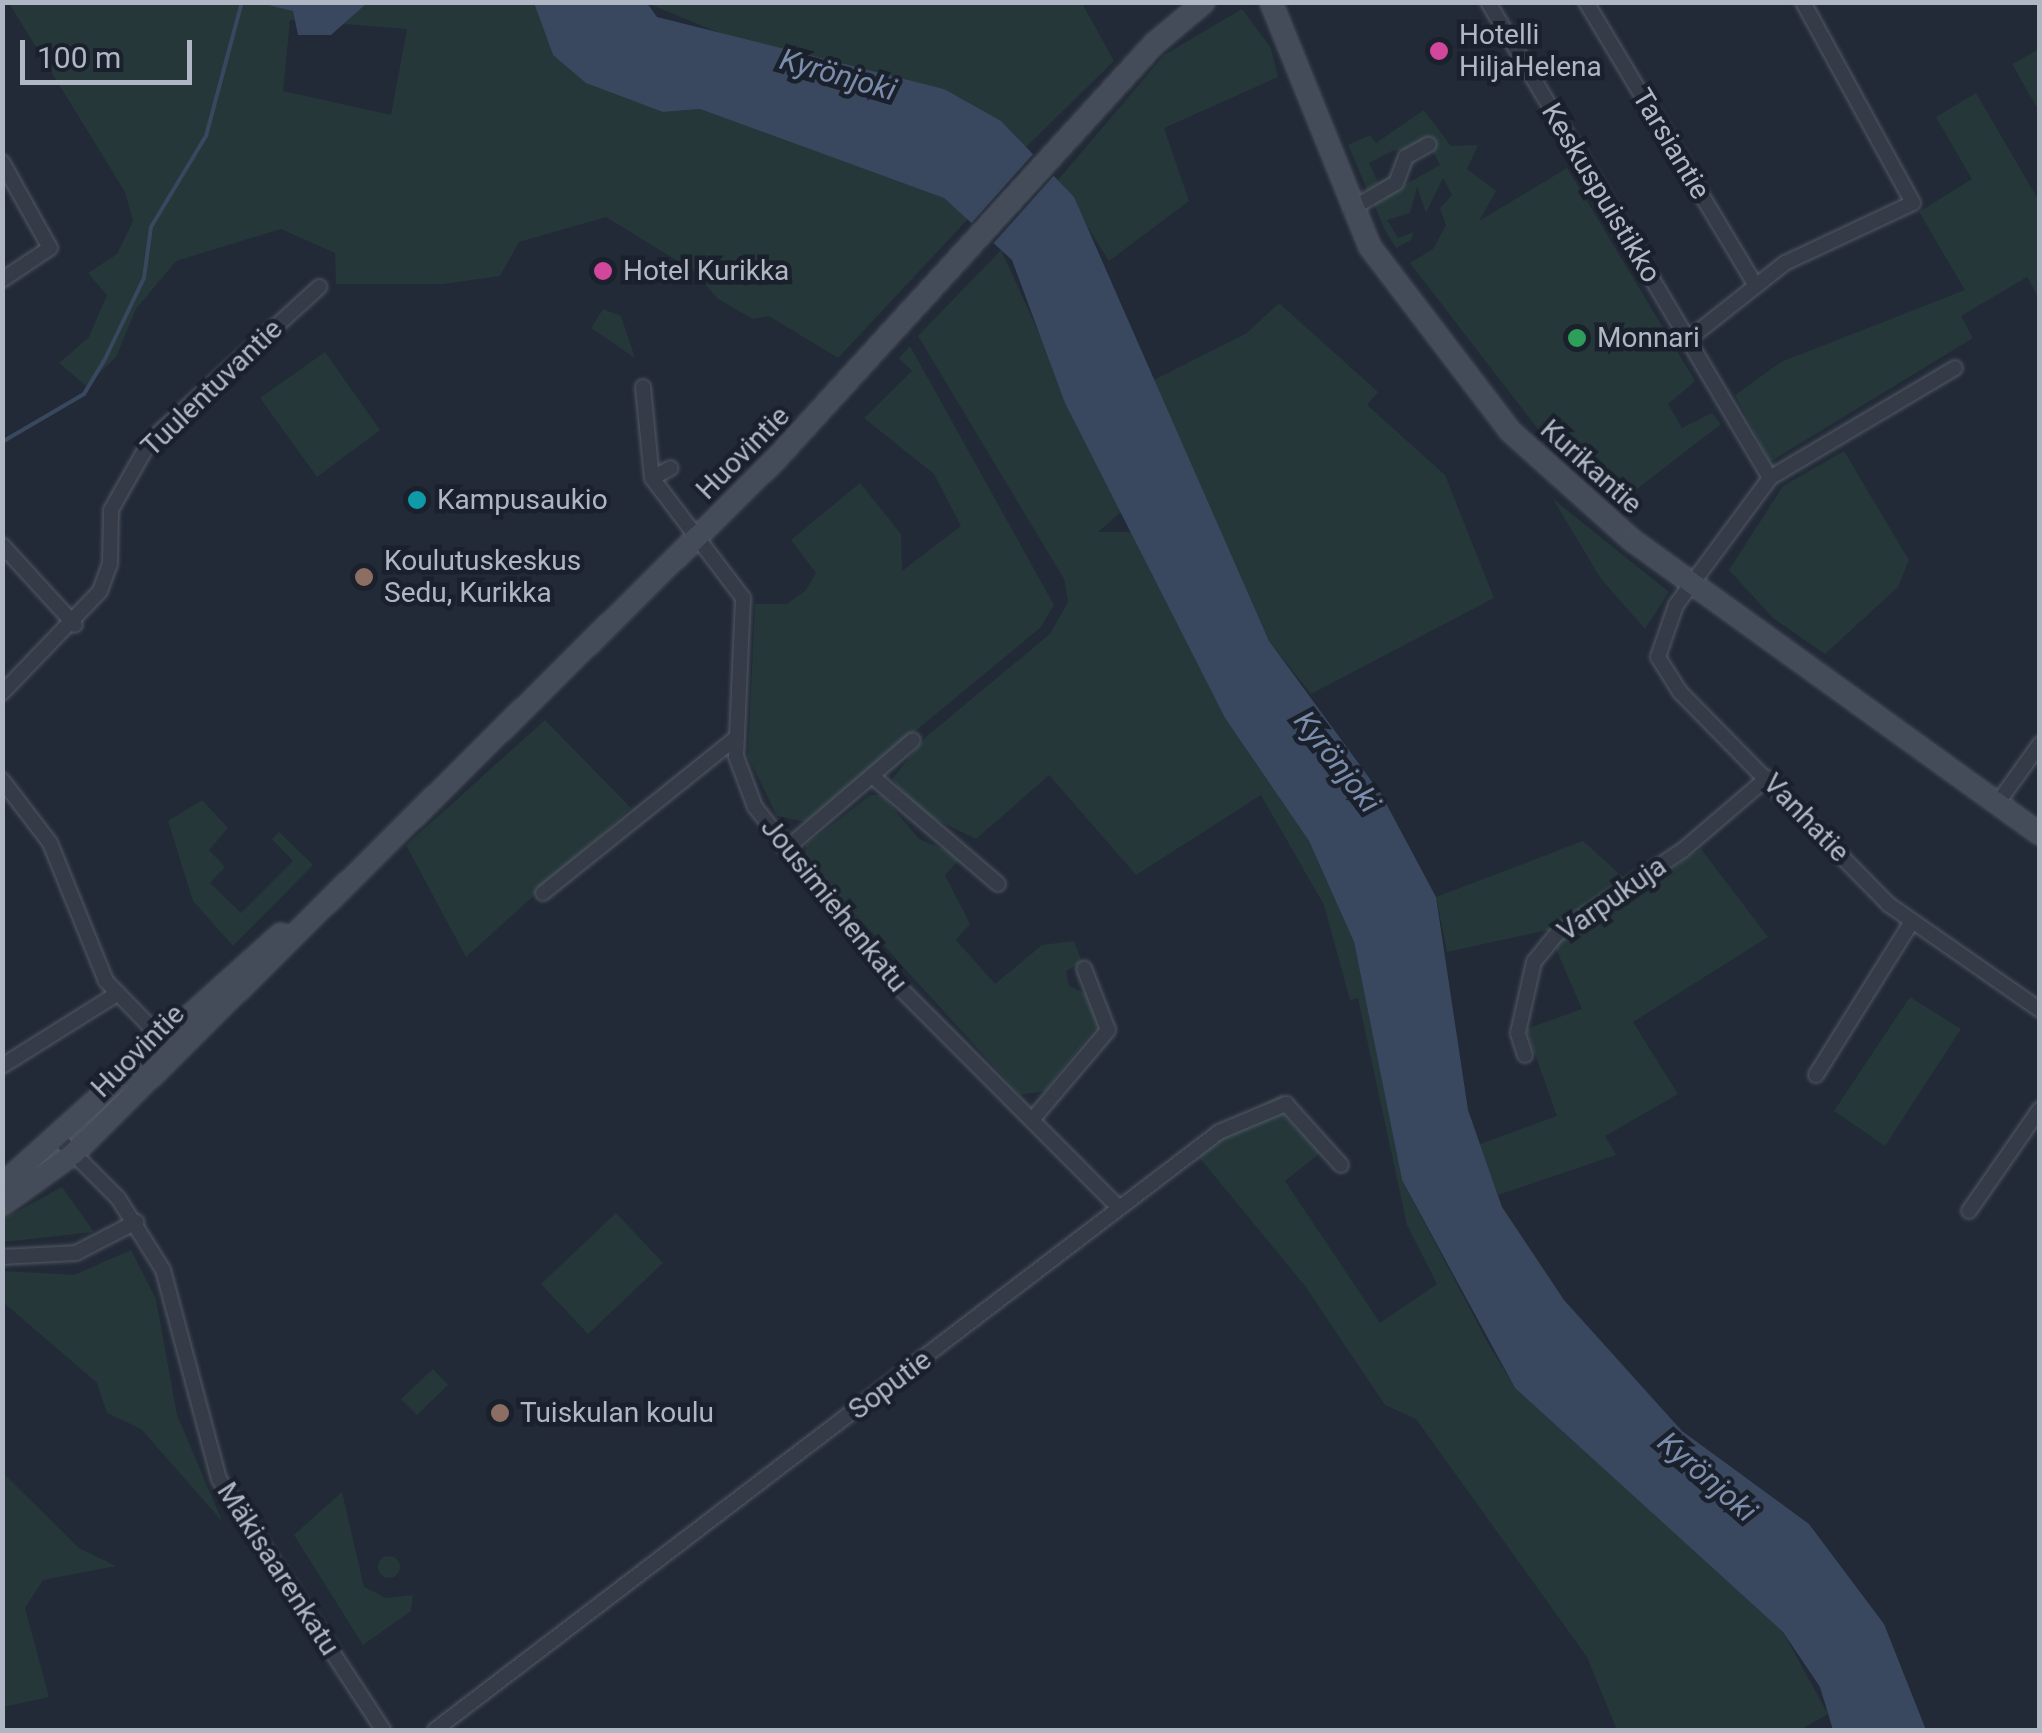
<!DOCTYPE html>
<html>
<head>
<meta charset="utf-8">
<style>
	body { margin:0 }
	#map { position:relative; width:2042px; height:1733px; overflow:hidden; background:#222a37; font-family:Roboto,sans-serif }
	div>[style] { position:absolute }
	.green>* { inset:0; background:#253739 }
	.round { border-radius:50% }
	.water>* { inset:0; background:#39475f }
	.pier>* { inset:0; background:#222a37 }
	.stream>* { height:4px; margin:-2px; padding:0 2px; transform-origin:2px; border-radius:2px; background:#39475f }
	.roads { filter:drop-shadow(0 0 2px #535a65) drop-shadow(0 0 2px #535a65) }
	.street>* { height:14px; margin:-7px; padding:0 7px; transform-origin:7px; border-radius:7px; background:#363c47 }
	.secondary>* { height:20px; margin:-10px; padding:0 10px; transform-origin:10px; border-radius:10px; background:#444c5a }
	.dots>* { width:28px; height:28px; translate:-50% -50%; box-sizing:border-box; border:5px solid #1b212c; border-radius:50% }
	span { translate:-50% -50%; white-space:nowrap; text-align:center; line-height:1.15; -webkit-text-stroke:9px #1b212c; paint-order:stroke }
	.poi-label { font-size:28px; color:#b0b7c4 }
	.left { translate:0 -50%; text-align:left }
	.street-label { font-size:28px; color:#b0b7c4 }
	.water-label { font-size:30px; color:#7b8daa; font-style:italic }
	.frame { position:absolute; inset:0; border:5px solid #b0b7c4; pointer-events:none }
	.scale { position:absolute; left:20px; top:40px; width:172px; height:45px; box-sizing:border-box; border:5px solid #b0b7c4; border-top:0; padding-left:12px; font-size:30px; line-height:35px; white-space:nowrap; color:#b0b7c4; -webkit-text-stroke:8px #1b212c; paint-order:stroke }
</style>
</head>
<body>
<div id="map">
	<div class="green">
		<i style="clip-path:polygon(evenodd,9px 3px,534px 3px,553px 55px,663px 112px,700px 109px,800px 142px,944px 198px,968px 219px,838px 358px,769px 316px,753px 319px,718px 299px,694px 271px,606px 217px,519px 242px,500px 276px,443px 284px,336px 284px,335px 253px,281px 229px,176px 261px,136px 309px,116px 357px,86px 386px,59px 363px,89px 337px,107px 295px,88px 273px,117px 254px,133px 221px,125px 192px,9px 3px,290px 20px,407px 29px,391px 115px,283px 91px,290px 20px)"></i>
		<i style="clip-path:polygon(647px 3px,1082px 3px,1114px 61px,1026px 147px,944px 89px,736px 40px)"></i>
		<i style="clip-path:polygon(1242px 9px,1271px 48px,1278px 77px,1164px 128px,1189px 201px,1109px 261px,1058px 180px,1164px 55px)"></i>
		<i style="clip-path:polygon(2039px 49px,2039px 111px,2012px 64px)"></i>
		<i style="clip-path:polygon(1976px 93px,2039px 201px,2039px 298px,2027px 277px,1961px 316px,1973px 338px,1770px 462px,1735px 395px,1781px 362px,1965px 290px,1919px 212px,1972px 179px,1936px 117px)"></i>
		<i style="clip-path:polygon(1424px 110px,1451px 146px,1478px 145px,1467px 169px,1496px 191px,1479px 221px,1567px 168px,1695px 381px,1668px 404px,1682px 428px,1712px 413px,1721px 424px,1620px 502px,1541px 433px,1410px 263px,1433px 249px,1446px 225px,1440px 208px,1452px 195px,1443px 178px,1426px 213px,1417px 187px,1410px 213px,1387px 220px,1398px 238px,1414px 232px,1411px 240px,1396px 248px,1385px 230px,1373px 202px,1440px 165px,1430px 146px,1392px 151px,1369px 163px,1378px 182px,1392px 175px,1369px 194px,1348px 145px,1370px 135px,1376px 143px)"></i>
		<i style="clip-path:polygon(1001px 250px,1121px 512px,1098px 532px,1131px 532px,1225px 718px,1309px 841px,1354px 942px,1402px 1180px,1489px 1345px,1515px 1388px,1783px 1632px,1828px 1714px,1800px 1730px,1617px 1730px,1587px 1657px,1416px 1419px,1385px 1405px,1305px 1286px,1199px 1157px,1196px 1143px,1283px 1093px,1281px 1112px,1320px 1153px,1285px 1181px,1380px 1323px,1437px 1284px,1407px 1225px,1358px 998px,1350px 1000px,1324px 905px,1261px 795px,1136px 875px,1049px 775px,976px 839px,921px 812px,892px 779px,926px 737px,1050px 634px,1068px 602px,1064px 579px,918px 336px)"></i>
		<i style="clip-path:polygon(1279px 303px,1378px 392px,1367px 405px,1445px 475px,1494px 598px,1311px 694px,1269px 641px,1152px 381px,1247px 333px)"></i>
		<i style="clip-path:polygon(603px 309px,621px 316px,635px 358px,591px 328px)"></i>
		<i style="clip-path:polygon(910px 346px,1054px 605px,1040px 628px,805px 822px,777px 816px,748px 757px,755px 604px,787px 604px,806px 590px,816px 573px,791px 540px,860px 483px,901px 534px,902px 571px,961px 526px,934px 474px,864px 418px,912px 371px,899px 358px)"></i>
		<i style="clip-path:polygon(325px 352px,380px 430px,317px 477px,260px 398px)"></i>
		<i style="clip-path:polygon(1844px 451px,1909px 560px,1898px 587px,1825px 654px,1773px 618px,1729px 570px,1783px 486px)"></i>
		<i style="clip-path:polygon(1553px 499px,1669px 592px,1645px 629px,1601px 579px)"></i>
		<i style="clip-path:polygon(545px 720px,631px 808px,466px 957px,406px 845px)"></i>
		<i style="clip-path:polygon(870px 795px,882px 795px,919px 839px,962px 857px,945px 875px,970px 924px,956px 940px,995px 984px,1042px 945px,1074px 941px,1082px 962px,1066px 971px,1069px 986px,1087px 994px,1100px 1022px,1045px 1091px,1020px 1095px,805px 859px,806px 845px)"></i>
		<i style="clip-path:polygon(202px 800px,228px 828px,209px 850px,225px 867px,210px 883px,241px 913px,293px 861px,272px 839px,279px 832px,313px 865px,233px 946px,193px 901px,168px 821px)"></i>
		<i style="clip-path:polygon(1583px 841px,1638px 891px,1701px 849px,1768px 937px,1633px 1022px,1678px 1094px,1605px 1136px,1616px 1155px,1498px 1195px,1480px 1144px,1557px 1116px,1526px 1029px,1582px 1009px,1548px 930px,1447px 952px,1436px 897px)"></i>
		<i style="clip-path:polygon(1910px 997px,1961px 1029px,1885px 1146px,1834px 1111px)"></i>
		<i style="clip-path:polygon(62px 1187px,94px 1232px,3px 1242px,3px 1219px)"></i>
		<i style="clip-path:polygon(616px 1213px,663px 1263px,588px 1334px,541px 1284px)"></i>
		<i style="clip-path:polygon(131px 1250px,156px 1299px,177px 1415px,222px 1521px,141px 1429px,107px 1413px,97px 1383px,3px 1302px,3px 1271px,74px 1275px)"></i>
		<i style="clip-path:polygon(433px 1369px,448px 1385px,417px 1415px,401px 1399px)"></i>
		<i style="clip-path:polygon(2px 1472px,79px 1548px,116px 1566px,43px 1580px,25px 1608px,49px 1697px,3px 1707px)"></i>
		<i style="clip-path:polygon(342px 1492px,364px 1587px,386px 1598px,413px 1595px,411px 1611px,363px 1645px,294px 1535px)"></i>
		<i class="round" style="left:378px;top:1556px;width:22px;height:22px"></i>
	</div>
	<div class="water">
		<i style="clip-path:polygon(260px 3px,367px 3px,331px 35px,298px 35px,293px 11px)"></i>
		<i style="clip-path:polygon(534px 3px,647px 3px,657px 17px,944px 89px,1001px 121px,1074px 197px,1269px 641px,1381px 794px,1436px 897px,1468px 1110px,1502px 1207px,1564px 1300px,1682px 1431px,1809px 1524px,1884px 1624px,1926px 1730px,1833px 1730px,1820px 1687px,1783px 1632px,1515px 1388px,1402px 1180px,1354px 942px,1309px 841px,1225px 718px,1065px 403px,1012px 260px,944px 198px,700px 109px,663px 112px,586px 83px,553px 55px)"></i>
	</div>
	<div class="pier">
		<i style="clip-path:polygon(1036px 151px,1057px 172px,990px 247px,968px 227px)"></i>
	</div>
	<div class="stream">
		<i style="left:2px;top:442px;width:95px;rotate:-30.3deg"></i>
		<i style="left:84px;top:394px;width:41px;rotate:-59deg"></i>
		<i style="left:105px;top:359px;width:90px;rotate:-64.3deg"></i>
		<i style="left:144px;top:278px;width:51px;rotate:-82.2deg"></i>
		<i style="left:151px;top:227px;width:106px;rotate:-58.9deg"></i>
		<i style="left:206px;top:136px;width:139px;rotate:-75deg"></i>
	</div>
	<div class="roads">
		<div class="street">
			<i style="left:1488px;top:2px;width:553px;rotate:59.36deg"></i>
			<i style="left:1586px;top:2px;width:331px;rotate:59.1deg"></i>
			<i style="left:2px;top:162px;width:98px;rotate:60.8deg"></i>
			<i style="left:50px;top:248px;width:58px;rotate:146.3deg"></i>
			<i style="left:1351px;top:209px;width:52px;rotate:-30deg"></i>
			<i style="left:1396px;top:183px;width:28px;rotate:-69deg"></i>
			<i style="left:1406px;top:157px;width:26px;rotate:-29deg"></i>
			<i style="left:1690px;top:338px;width:121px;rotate:-38.3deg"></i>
			<i style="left:1785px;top:263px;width:141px;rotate:-25.1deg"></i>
			<i style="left:1913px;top:203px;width:229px;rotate:-118.7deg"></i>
			<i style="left:1955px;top:368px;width:215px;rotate:149.3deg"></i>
			<i style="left:1770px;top:478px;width:158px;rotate:126.5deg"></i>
			<i style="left:1676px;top:605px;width:55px;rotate:109.1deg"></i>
			<i style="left:1658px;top:657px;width:41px;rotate:57.8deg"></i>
			<i style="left:1680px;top:692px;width:297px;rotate:45.5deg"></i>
			<i style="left:1888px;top:904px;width:185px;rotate:34.9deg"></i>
			<i style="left:643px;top:387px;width:91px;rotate:84.4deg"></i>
			<i style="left:652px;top:478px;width:151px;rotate:52.8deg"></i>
			<i style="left:743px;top:598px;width:158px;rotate:92.5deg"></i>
			<i style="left:736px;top:756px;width:54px;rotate:69.6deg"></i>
			<i style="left:755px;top:807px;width:225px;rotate:51.5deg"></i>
			<i style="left:895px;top:983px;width:317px;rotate:45.1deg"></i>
			<i style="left:652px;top:478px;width:21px;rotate:-28deg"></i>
			<i style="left:2px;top:545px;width:108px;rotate:47.6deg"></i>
			<i style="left:2px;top:693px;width:141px;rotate:-46.1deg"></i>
			<i style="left:100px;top:591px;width:29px;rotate:-70deg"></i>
			<i style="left:110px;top:564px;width:54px;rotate:-88.9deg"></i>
			<i style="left:111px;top:510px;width:79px;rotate:-60.5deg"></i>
			<i style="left:150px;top:441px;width:229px;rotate:-42.3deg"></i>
			<i style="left:872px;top:776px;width:166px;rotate:40.6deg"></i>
			<i style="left:2px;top:780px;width:79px;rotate:52.7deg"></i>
			<i style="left:50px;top:843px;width:149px;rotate:67.9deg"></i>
			<i style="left:106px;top:981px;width:89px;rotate:45.9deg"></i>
			<i style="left:1997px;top:804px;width:74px;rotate:-54.4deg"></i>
			<i style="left:786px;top:849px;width:167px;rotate:-40.6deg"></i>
			<i style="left:543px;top:893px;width:248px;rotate:-38.8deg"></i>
			<i style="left:1525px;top:1055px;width:23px;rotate:-108deg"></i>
			<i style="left:1518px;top:1033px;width:73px;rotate:-77.3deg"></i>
			<i style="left:1534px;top:962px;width:36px;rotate:-51deg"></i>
			<i style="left:1557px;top:934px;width:151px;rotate:-33.7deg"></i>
			<i style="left:1683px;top:850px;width:111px;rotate:-40.6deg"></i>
			<i style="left:2px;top:1066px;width:136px;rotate:-32.1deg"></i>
			<i style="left:1816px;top:1075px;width:179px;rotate:-58deg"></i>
			<i style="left:1032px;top:1120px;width:118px;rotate:-49.8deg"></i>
			<i style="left:1108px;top:1030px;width:66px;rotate:-111.2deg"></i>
			<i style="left:59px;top:1139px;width:83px;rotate:45deg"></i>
			<i style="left:118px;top:1198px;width:85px;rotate:58deg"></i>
			<i style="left:163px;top:1270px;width:216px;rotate:75deg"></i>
			<i style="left:219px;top:1479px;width:300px;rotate:56.8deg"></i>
			<i style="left:1969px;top:1211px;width:124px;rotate:-55.2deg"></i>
			<i style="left:2px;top:1257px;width:74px;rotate:-3.1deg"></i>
			<i style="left:76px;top:1253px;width:68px;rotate:-27.3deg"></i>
			<i style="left:435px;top:1730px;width:986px;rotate:-37.33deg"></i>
			<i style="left:1219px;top:1132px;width:73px;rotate:-22.7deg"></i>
			<i style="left:1286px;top:1104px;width:82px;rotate:48deg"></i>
		</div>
		<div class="secondary">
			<i style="left:1271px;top:2px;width:264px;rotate:68deg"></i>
			<i style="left:1370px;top:247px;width:231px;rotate:52.7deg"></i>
			<i style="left:1510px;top:431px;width:164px;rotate:41.8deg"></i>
			<i style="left:1632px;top:540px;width:503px;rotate:35.78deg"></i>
			<i style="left:2px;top:1185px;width:375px;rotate:-42deg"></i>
			<i style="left:2px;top:1205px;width:87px;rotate:-35.7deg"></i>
			<i style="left:73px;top:1154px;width:990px;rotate:-44.67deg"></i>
			<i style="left:777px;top:458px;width:560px;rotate:-47.68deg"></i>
			<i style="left:1154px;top:44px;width:65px;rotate:-40deg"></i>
		</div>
	</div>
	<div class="dots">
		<i style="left:1439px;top:51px;background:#d1479c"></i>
		<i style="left:603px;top:271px;background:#d1479c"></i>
		<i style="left:1577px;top:338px;background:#2e9e5b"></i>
		<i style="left:417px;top:500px;background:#0f9aa8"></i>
		<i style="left:364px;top:577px;background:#8d6e63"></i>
		<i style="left:500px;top:1413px;background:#8d6e63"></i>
	</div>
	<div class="poi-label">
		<span class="left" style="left:1459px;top:51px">Hotelli<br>HiljaHelena</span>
		<span class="left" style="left:623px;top:271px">Hotel Kurikka</span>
		<span class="left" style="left:1597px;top:338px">Monnari</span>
		<span class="left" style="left:437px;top:500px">Kampusaukio</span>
		<span class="left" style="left:384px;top:577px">Koulutuskeskus<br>Sedu, Kurikka</span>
		<span class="left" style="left:520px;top:1413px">Tuiskulan koulu</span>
	</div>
	<div class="street-label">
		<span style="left:1671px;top:144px;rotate:59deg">Tarsiantie</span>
		<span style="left:1601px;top:193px;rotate:59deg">Keskuspuistikko</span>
		<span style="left:212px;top:388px;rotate:-44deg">Tuulentuvantie</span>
		<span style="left:743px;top:453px;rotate:-45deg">Huovintie</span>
		<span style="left:1591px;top:467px;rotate:42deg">Kurikantie</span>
		<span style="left:1806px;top:818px;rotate:46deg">Vanhatie</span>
		<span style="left:1612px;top:899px;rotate:-35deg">Varpukuja</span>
		<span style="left:834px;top:905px;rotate:51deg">Jousimiehenkatu</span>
		<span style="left:138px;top:1051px;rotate:-45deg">Huovintie</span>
		<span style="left:890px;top:1385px;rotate:-37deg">Soputie</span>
		<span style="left:278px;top:1569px;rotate:57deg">Mäkisaarenkatu</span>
	</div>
	<div class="water-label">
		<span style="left:838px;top:75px;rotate:16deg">Kyrönjoki</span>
		<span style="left:1337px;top:762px;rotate:52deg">Kyrönjoki</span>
		<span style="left:1707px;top:1477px;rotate:41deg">Kyrönjoki</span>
	</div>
	<div class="frame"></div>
	<div class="scale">100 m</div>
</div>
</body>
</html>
